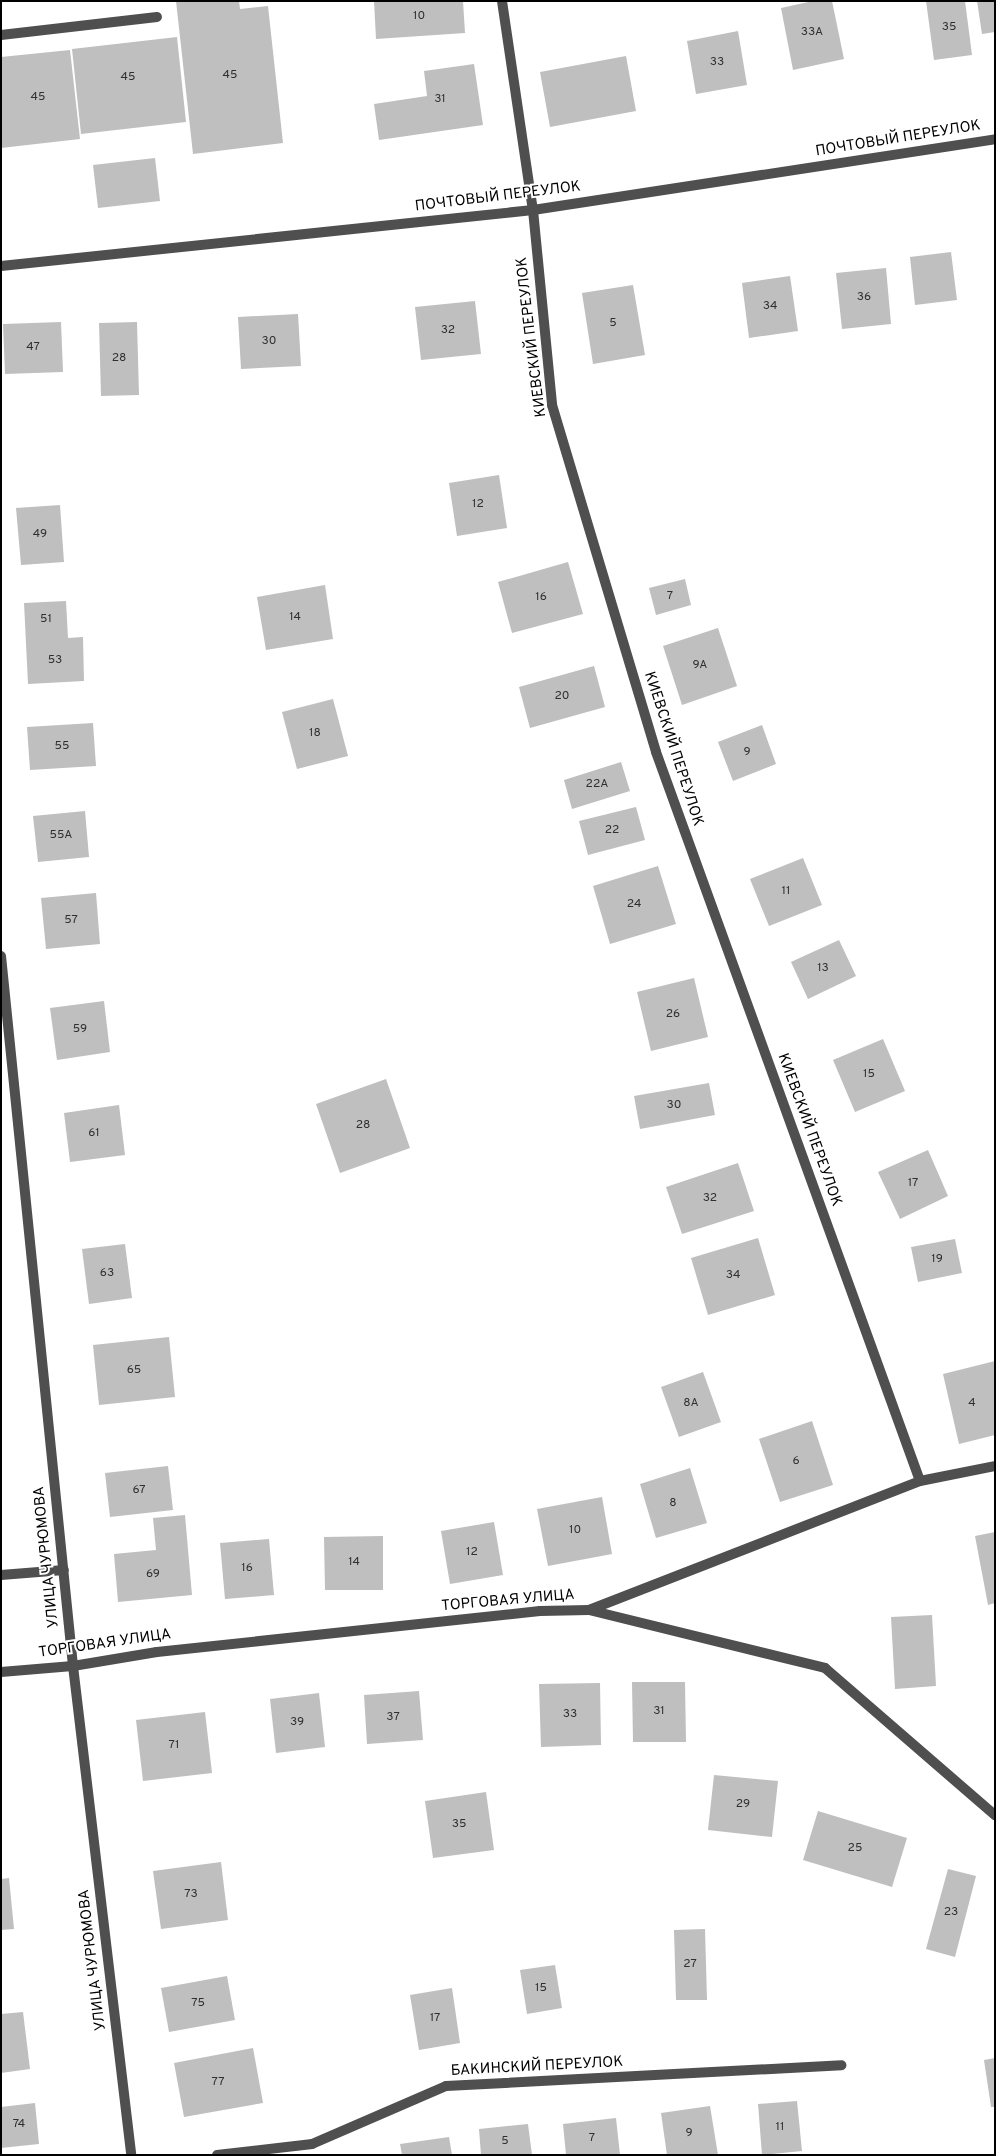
<!DOCTYPE html>
<html>
<head>
<meta charset="utf-8">
<style>
	body { margin:0 }
	#map { position:relative; width:996px; height:2156px; overflow:hidden; background:#fff; font-family:Overpass,sans-serif }
	div>[style] { position:absolute }
	.building>* { inset:0; background:#bfbfbf }
	.service>* { height:10px; margin:-5px; padding:0 5px; transform-origin:5px; border-radius:5px; background:#4f4f4f }
	.minor>* { height:10px; margin:-5px; padding:0 5px; transform-origin:5px; border-radius:5px; background:#4f4f4f }
	.tertiary>* { height:10px; margin:-5px; padding:0 5px; transform-origin:5px; border-radius:5px; background:#4f4f4f }
	span { translate:-50% -50%; white-space:nowrap; text-align:center; line-height:1.15; -webkit-text-stroke:4px #fff; paint-order:stroke }
	.number-label { font-size:12px; color:#303030 }
	.number-label span { -webkit-text-stroke-width:0 }
	.street-label { font-size:15px; color:#000 }
	.frame { position:absolute; inset:0; border:2px solid #000; pointer-events:none }
</style>
</head>
<body>
<div id="map">
	<div class="building">
		<i style="clip-path:polygon(176px 1px,239px 1px,240px 9px,268px 6px,283px 143px,193px 154px)"></i>
		<i style="clip-path:polygon(374px 1px,463px 1px,465px 33px,376px 39px)"></i>
		<i style="clip-path:polygon(813px 1px,832px 1px,844px 59px,793px 70px,781px 8px)"></i>
		<i style="clip-path:polygon(926px 1px,965px 1px,972px 55px,934px 60px)"></i>
		<i style="clip-path:polygon(977px 1px,995px 1px,995px 32px,982px 34px)"></i>
		<i style="clip-path:polygon(738px 31px,747px 85px,696px 94px,687px 41px)"></i>
		<i style="clip-path:polygon(177px 37px,186px 122px,81px 134px,72px 49px)"></i>
		<i style="clip-path:polygon(70px 50px,80px 139px,1px 148px,1px 57px)"></i>
		<i style="clip-path:polygon(626px 56px,636px 111px,550px 127px,540px 72px)"></i>
		<i style="clip-path:polygon(474px 64px,483px 125px,379px 140px,374px 104px,427px 96px,424px 71px)"></i>
		<i style="clip-path:polygon(155px 158px,160px 201px,98px 208px,93px 165px)"></i>
		<i style="clip-path:polygon(951px 252px,957px 300px,915px 305px,910px 257px)"></i>
		<i style="clip-path:polygon(886px 268px,891px 324px,842px 329px,836px 273px)"></i>
		<i style="clip-path:polygon(790px 276px,798px 331px,749px 338px,742px 283px)"></i>
		<i style="clip-path:polygon(633px 285px,645px 355px,593px 364px,582px 293px)"></i>
		<i style="clip-path:polygon(475px 301px,481px 354px,421px 360px,415px 307px)"></i>
		<i style="clip-path:polygon(298px 314px,301px 366px,241px 369px,238px 317px)"></i>
		<i style="clip-path:polygon(61px 322px,63px 372px,5px 374px,3px 324px)"></i>
		<i style="clip-path:polygon(137px 322px,139px 395px,101px 396px,99px 323px)"></i>
		<i style="clip-path:polygon(499px 475px,507px 528px,457px 536px,449px 483px)"></i>
		<i style="clip-path:polygon(60px 505px,64px 562px,21px 565px,16px 508px)"></i>
		<i style="clip-path:polygon(568px 562px,583px 614px,512px 633px,498px 582px)"></i>
		<i style="clip-path:polygon(685px 579px,691px 605px,656px 615px,649px 588px)"></i>
		<i style="clip-path:polygon(325px 585px,333px 639px,266px 650px,257px 597px)"></i>
		<i style="clip-path:polygon(66px 601px,68px 638px,83px 637px,84px 681px,28px 684px,24px 603px)"></i>
		<i style="clip-path:polygon(718px 628px,737px 686px,682px 705px,663px 646px)"></i>
		<i style="clip-path:polygon(594px 666px,605px 707px,530px 728px,519px 687px)"></i>
		<i style="clip-path:polygon(333px 699px,348px 756px,297px 769px,282px 712px)"></i>
		<i style="clip-path:polygon(93px 723px,96px 766px,30px 770px,27px 727px)"></i>
		<i style="clip-path:polygon(762px 725px,776px 764px,733px 781px,718px 742px)"></i>
		<i style="clip-path:polygon(621px 762px,630px 791px,572px 809px,564px 780px)"></i>
		<i style="clip-path:polygon(636px 807px,645px 840px,588px 855px,579px 821px)"></i>
		<i style="clip-path:polygon(85px 811px,89px 857px,38px 862px,33px 816px)"></i>
		<i style="clip-path:polygon(803px 858px,822px 905px,769px 926px,750px 879px)"></i>
		<i style="clip-path:polygon(658px 866px,676px 924px,610px 944px,593px 886px)"></i>
		<i style="clip-path:polygon(96px 893px,100px 944px,46px 949px,41px 898px)"></i>
		<i style="clip-path:polygon(839px 940px,856px 976px,808px 999px,791px 962px)"></i>
		<i style="clip-path:polygon(694px 978px,708px 1037px,651px 1051px,637px 992px)"></i>
		<i style="clip-path:polygon(104px 1001px,110px 1052px,57px 1060px,50px 1008px)"></i>
		<i style="clip-path:polygon(883px 1039px,905px 1091px,855px 1112px,833px 1060px)"></i>
		<i style="clip-path:polygon(386px 1079px,410px 1148px,340px 1173px,316px 1104px)"></i>
		<i style="clip-path:polygon(709px 1083px,715px 1115px,640px 1129px,634px 1096px)"></i>
		<i style="clip-path:polygon(119px 1105px,125px 1155px,70px 1162px,64px 1113px)"></i>
		<i style="clip-path:polygon(928px 1150px,948px 1196px,900px 1219px,878px 1172px)"></i>
		<i style="clip-path:polygon(738px 1163px,754px 1211px,682px 1234px,666px 1187px)"></i>
		<i style="clip-path:polygon(758px 1238px,775px 1295px,708px 1315px,691px 1258px)"></i>
		<i style="clip-path:polygon(955px 1239px,962px 1273px,918px 1282px,911px 1247px)"></i>
		<i style="clip-path:polygon(125px 1244px,132px 1298px,89px 1304px,82px 1249px)"></i>
		<i style="clip-path:polygon(169px 1337px,175px 1397px,99px 1405px,93px 1345px)"></i>
		<i style="clip-path:polygon(995px 1361px,995px 1435px,959px 1444px,943px 1374px)"></i>
		<i style="clip-path:polygon(703px 1372px,721px 1422px,679px 1437px,661px 1387px)"></i>
		<i style="clip-path:polygon(812px 1421px,833px 1485px,780px 1502px,759px 1439px)"></i>
		<i style="clip-path:polygon(168px 1466px,173px 1510px,110px 1517px,105px 1473px)"></i>
		<i style="clip-path:polygon(690px 1468px,707px 1523px,656px 1538px,640px 1484px)"></i>
		<i style="clip-path:polygon(602px 1497px,612px 1554px,548px 1566px,537px 1509px)"></i>
		<i style="clip-path:polygon(185px 1515px,192px 1595px,118px 1602px,114px 1554px,156px 1550px,153px 1518px)"></i>
		<i style="clip-path:polygon(494px 1522px,503px 1575px,450px 1584px,441px 1531px)"></i>
		<i style="clip-path:polygon(995px 1532px,995px 1603px,988px 1605px,975px 1536px)"></i>
		<i style="clip-path:polygon(383px 1536px,383px 1590px,325px 1590px,324px 1537px)"></i>
		<i style="clip-path:polygon(269px 1539px,274px 1595px,225px 1599px,220px 1543px)"></i>
		<i style="clip-path:polygon(932px 1615px,936px 1686px,895px 1689px,891px 1617px)"></i>
		<i style="clip-path:polygon(632px 1682px,685px 1682px,686px 1742px,633px 1742px)"></i>
		<i style="clip-path:polygon(600px 1683px,601px 1745px,541px 1747px,539px 1684px)"></i>
		<i style="clip-path:polygon(419px 1691px,423px 1740px,367px 1744px,364px 1695px)"></i>
		<i style="clip-path:polygon(319px 1693px,325px 1747px,276px 1753px,270px 1699px)"></i>
		<i style="clip-path:polygon(205px 1712px,212px 1773px,143px 1781px,136px 1720px)"></i>
		<i style="clip-path:polygon(714px 1775px,778px 1781px,772px 1837px,708px 1830px)"></i>
		<i style="clip-path:polygon(486px 1792px,494px 1850px,433px 1858px,425px 1801px)"></i>
		<i style="clip-path:polygon(818px 1811px,907px 1838px,892px 1887px,803px 1860px)"></i>
		<i style="clip-path:polygon(221px 1862px,228px 1920px,161px 1929px,153px 1871px)"></i>
		<i style="clip-path:polygon(948px 1869px,976px 1876px,955px 1957px,926px 1949px)"></i>
		<i style="clip-path:polygon(9px 1878px,14px 1929px,1px 1930px,1px 1879px)"></i>
		<i style="clip-path:polygon(705px 1929px,707px 2000px,676px 2000px,674px 1930px)"></i>
		<i style="clip-path:polygon(555px 1965px,562px 2008px,527px 2014px,520px 1970px)"></i>
		<i style="clip-path:polygon(227px 1976px,235px 2020px,169px 2032px,161px 1988px)"></i>
		<i style="clip-path:polygon(452px 1988px,460px 2043px,419px 2050px,410px 1995px)"></i>
		<i style="clip-path:polygon(23px 2012px,30px 2069px,1px 2073px,1px 2014px)"></i>
		<i style="clip-path:polygon(253px 2048px,263px 2103px,184px 2117px,174px 2063px)"></i>
		<i style="clip-path:polygon(995px 2058px,995px 2107px,991px 2107px,984px 2060px)"></i>
		<i style="clip-path:polygon(797px 2101px,802px 2151px,762px 2155px,758px 2104px)"></i>
		<i style="clip-path:polygon(35px 2103px,39px 2144px,1px 2148px,1px 2107px)"></i>
		<i style="clip-path:polygon(710px 2106px,718px 2155px,667px 2155px,661px 2113px)"></i>
		<i style="clip-path:polygon(616px 2118px,620px 2155px,566px 2155px,563px 2124px)"></i>
		<i style="clip-path:polygon(528px 2124px,532px 2155px,481px 2155px,479px 2129px)"></i>
		<i style="clip-path:polygon(449px 2137px,452px 2155px,402px 2155px,400px 2144px)"></i>
	</div>
	<div class="service">
		<i style="left:1px;top:35px;width:157px;rotate:-6.6deg"></i>
	</div>
	<div class="minor">
		<i style="left:502px;top:1px;width:211px;rotate:81.6deg"></i>
		<i style="left:533px;top:210px;width:196px;rotate:84.4deg"></i>
		<i style="left:552px;top:405px;width:362px;rotate:73.3deg"></i>
		<i style="left:656px;top:752px;width:775px;rotate:70.09deg"></i>
		<i style="left:1px;top:956px;width:714px;rotate:84.21deg"></i>
		<i style="left:73px;top:1666px;width:492px;rotate:83.2deg"></i>
		<i style="left:1px;top:1575px;width:63px;rotate:-4.5deg"></i>
		<i style="left:589px;top:1610px;width:243px;rotate:13.8deg"></i>
		<i style="left:825px;top:1668px;width:225px;rotate:40.9deg"></i>
		<i style="left:1px;top:1672px;width:72px;rotate:-4.8deg"></i>
		<i style="left:73px;top:1666px;width:85px;rotate:-9.5deg"></i>
		<i style="left:157px;top:1652px;width:385px;rotate:-6.1deg"></i>
		<i style="left:540px;top:1611px;width:49px;rotate:-1.2deg"></i>
		<i style="left:589px;top:1610px;width:355px;rotate:-21.3deg"></i>
		<i style="left:920px;top:1481px;width:76px;rotate:-11.3deg"></i>
		<i style="left:217px;top:2155px;width:96px;rotate:-6.6deg"></i>
		<i style="left:312px;top:2144px;width:146px;rotate:-23.4deg"></i>
		<i style="left:446px;top:2086px;width:396px;rotate:-3deg"></i>
	</div>
	<div class="tertiary">
		<i style="left:1px;top:266px;width:535px;rotate:-6.01deg"></i>
		<i style="left:533px;top:210px;width:467px;rotate:-8.7deg"></i>
	</div>
	<div class="number-label">
		<span style="left:419px;top:17px">10</span>
		<span style="left:949px;top:28px">35</span>
		<span style="left:812px;top:33px">33А</span>
		<span style="left:717px;top:63px">33</span>
		<span style="left:230px;top:76px">45</span>
		<span style="left:128px;top:78px">45</span>
		<span style="left:38px;top:98px">45</span>
		<span style="left:440px;top:100px">31</span>
		<span style="left:864px;top:298px">36</span>
		<span style="left:770px;top:307px">34</span>
		<span style="left:613px;top:324px">5</span>
		<span style="left:448px;top:331px">32</span>
		<span style="left:269px;top:342px">30</span>
		<span style="left:33px;top:348px">47</span>
		<span style="left:119px;top:359px">28</span>
		<span style="left:478px;top:505px">12</span>
		<span style="left:40px;top:535px">49</span>
		<span style="left:670px;top:597px">7</span>
		<span style="left:541px;top:598px">16</span>
		<span style="left:295px;top:618px">14</span>
		<span style="left:46px;top:620px">51</span>
		<span style="left:55px;top:661px">53</span>
		<span style="left:700px;top:666px">9А</span>
		<span style="left:562px;top:697px">20</span>
		<span style="left:315px;top:734px">18</span>
		<span style="left:62px;top:747px">55</span>
		<span style="left:747px;top:753px">9</span>
		<span style="left:597px;top:785px">22А</span>
		<span style="left:612px;top:831px">22</span>
		<span style="left:61px;top:836px">55А</span>
		<span style="left:786px;top:892px">11</span>
		<span style="left:634px;top:905px">24</span>
		<span style="left:71px;top:921px">57</span>
		<span style="left:823px;top:969px">13</span>
		<span style="left:673px;top:1015px">26</span>
		<span style="left:80px;top:1030px">59</span>
		<span style="left:869px;top:1075px">15</span>
		<span style="left:674px;top:1106px">30</span>
		<span style="left:363px;top:1126px">28</span>
		<span style="left:94px;top:1134px">61</span>
		<span style="left:913px;top:1184px">17</span>
		<span style="left:710px;top:1199px">32</span>
		<span style="left:937px;top:1260px">19</span>
		<span style="left:107px;top:1274px">63</span>
		<span style="left:733px;top:1276px">34</span>
		<span style="left:134px;top:1371px">65</span>
		<span style="left:691px;top:1404px">8А</span>
		<span style="left:972px;top:1404px">4</span>
		<span style="left:796px;top:1462px">6</span>
		<span style="left:139px;top:1491px">67</span>
		<span style="left:673px;top:1504px">8</span>
		<span style="left:575px;top:1531px">10</span>
		<span style="left:472px;top:1553px">12</span>
		<span style="left:354px;top:1563px">14</span>
		<span style="left:247px;top:1569px">16</span>
		<span style="left:153px;top:1575px">69</span>
		<span style="left:659px;top:1712px">31</span>
		<span style="left:570px;top:1715px">33</span>
		<span style="left:393px;top:1718px">37</span>
		<span style="left:297px;top:1723px">39</span>
		<span style="left:174px;top:1746px">71</span>
		<span style="left:743px;top:1805px">29</span>
		<span style="left:459px;top:1825px">35</span>
		<span style="left:855px;top:1849px">25</span>
		<span style="left:191px;top:1895px">73</span>
		<span style="left:951px;top:1913px">23</span>
		<span style="left:690px;top:1965px">27</span>
		<span style="left:541px;top:1989px">15</span>
		<span style="left:198px;top:2004px">75</span>
		<span style="left:435px;top:2019px">17</span>
		<span style="left:218px;top:2083px">77</span>
		<span style="left:19px;top:2125px">74</span>
		<span style="left:780px;top:2128px">11</span>
		<span style="left:689px;top:2134px">9</span>
		<span style="left:592px;top:2139px">7</span>
		<span style="left:505px;top:2142px">5</span>
	</div>
	<div class="street-label">
		<span style="left:898px;top:139px;rotate:-9deg">ПОЧТОВЫЙ ПЕРЕУЛОК</span>
		<span style="left:498px;top:197px;rotate:-7deg">ПОЧТОВЫЙ ПЕРЕУЛОК</span>
		<span style="left:532px;top:337px;rotate:-97deg">КИЕВСКИЙ ПЕРЕУЛОК</span>
		<span style="left:673px;top:749px;rotate:72deg">КИЕВСКИЙ ПЕРЕУЛОК</span>
		<span style="left:809px;top:1130px;rotate:70deg">КИЕВСКИЙ ПЕРЕУЛОК</span>
		<span style="left:47px;top:1557px;rotate:-96deg">УЛИЦА ЧУРЮМОВА</span>
		<span style="left:508px;top:1601px;rotate:-5deg">ТОРГОВАЯ УЛИЦА</span>
		<span style="left:105px;top:1644px;rotate:-8deg">ТОРГОВАЯ УЛИЦА</span>
		<span style="left:93px;top:1960px;rotate:-97deg">УЛИЦА ЧУРЮМОВА</span>
		<span style="left:537px;top:2067px;rotate:-3deg">БАКИНСКИЙ ПЕРЕУЛОК</span>
	</div>
	<div class="frame"></div>
</div>
</body>
</html>
